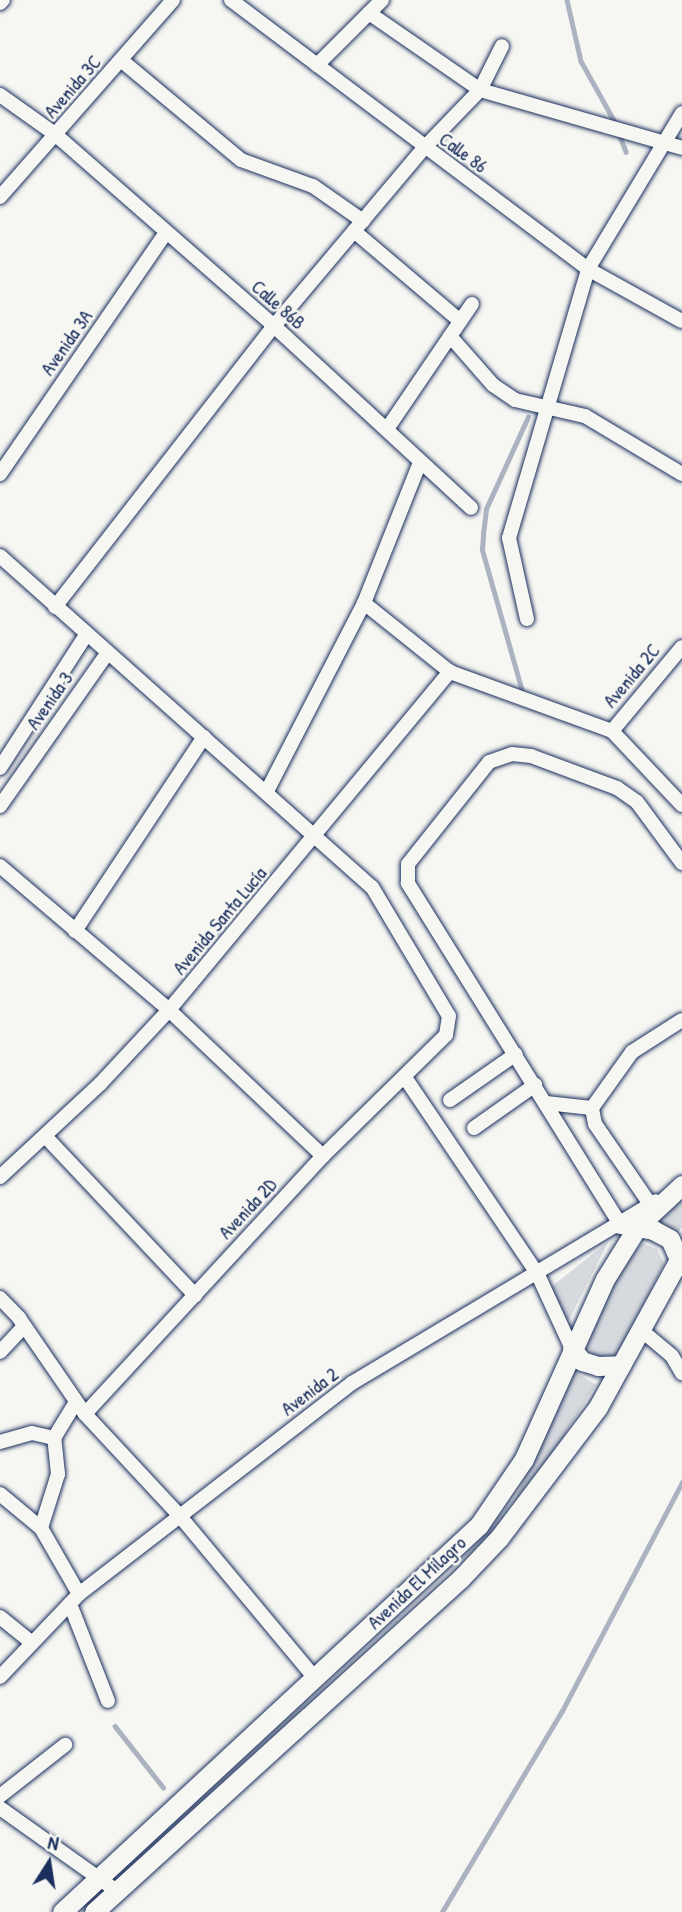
<!DOCTYPE html>
<html>
<head>
<meta charset="utf-8">
<style>
	body { margin:0 }
	#map { position:relative; width:682px; height:1912px; overflow:hidden; background:#f6f6f2; font-family:"Patrick Hand",sans-serif }
	div>[style] { position:absolute }
	.green>* { inset:0; background:#d6d9dd }
	.stream>* { height:4.5px; margin:-2.25px; padding:0 2.25px; transform-origin:2.25px; border-radius:2.25px; background:#abb2c0 }
	.roads { filter:drop-shadow(0 0 2px #1b2f5e) drop-shadow(0 0 2px #1b2f5e) }
	.minor>* { height:14px; margin:-7px; padding:0 7px; transform-origin:7px; border-radius:7px; background:#f6f6f2 }
	.secondary>* { height:19px; margin:-9.5px; padding:0 9.5px; transform-origin:9.5px; border-radius:9.5px; background:#f6f6f2 }
	span { translate:-50% -50%; white-space:nowrap; text-align:center; line-height:1.15; -webkit-text-stroke:5px #f6f6f2; paint-order:stroke }
	.street-label { font-size:19px; color:#1b2f5e }
	.north { position:absolute; left:14px; top:1828px; width:70px; height:70px; -webkit-text-stroke:5px #f6f6f2; paint-order:stroke; rotate:12deg; font-size:19px; font-weight:700; line-height:28px; text-align:center; color:#1b2f5e }
	.north::after { content:''; display:block; margin:auto; width:24px; height:32px; background:#1b2f5e; clip-path:polygon(50% 0,100% 100%,50% 72%,0 100%) }
</style>
</head>
<body>
<div id="map">
	<div class="green">
		<i style="clip-path:polygon(682px 1197px,682px 1227px,677px 1234px,657px 1221px)"></i>
		<i style="clip-path:polygon(608px 1242px,566px 1326px,546px 1291px)"></i>
		<i style="clip-path:polygon(642px 1243px,657px 1249px,664px 1264px,617px 1356px,596px 1357px,584px 1344px,625px 1264px)"></i>
		<i style="clip-path:polygon(574px 1371px,596px 1385px,554px 1451px,514px 1501px)"></i>
	</div>
	<div class="stream">
		<i style="left:567px;top:0;width:63px;rotate:77.1deg"></i>
		<i style="left:581px;top:61px;width:70px;rotate:60.9deg"></i>
		<i style="left:620px;top:136px;width:17px;rotate:69deg"></i>
		<i style="left:523px;top:695px;width:151px;rotate:-105.8deg"></i>
		<i style="left:482px;top:550px;width:16px;rotate:-86deg"></i>
		<i style="left:483px;top:534px;width:25px;rotate:-83deg"></i>
		<i style="left:486px;top:509px;width:101px;rotate:-65.5deg"></i>
		<i style="left:115px;top:1726px;width:78px;rotate:51.8deg"></i>
		<i style="left:442px;top:1912px;width:234px;rotate:-59.2deg"></i>
		<i style="left:562px;top:1711px;width:259px;rotate:-62.3deg"></i>
	</div>
	<div class="roads">
		<div class="minor">
			<i style="left:231px;top:0;width:447px;rotate:37deg"></i>
			<i style="left:588px;top:269px;width:107px;rotate:29deg"></i>
			<i style="left:0;top:3px;width:4px;rotate:-45deg"></i>
			<i style="left:369px;top:13px;width:135px;rotate:34.7deg"></i>
			<i style="left:480px;top:90px;width:210px;rotate:16deg"></i>
			<i style="left:121px;top:60px;width:156px;rotate:39.8deg"></i>
			<i style="left:241px;top:160px;width:77px;rotate:19.9deg"></i>
			<i style="left:313px;top:186px;width:61px;rotate:35deg"></i>
			<i style="left:317px;top:65px;width:92px;rotate:-45deg"></i>
			<i style="left:0;top:95px;width:69px;rotate:35.5deg"></i>
			<i style="left:56px;top:135px;width:290px;rotate:41.2deg"></i>
			<i style="left:274px;top:326px;width:268px;rotate:42.7deg"></i>
			<i style="left:0;top:197px;width:262px;rotate:-48.7deg"></i>
			<i style="left:354px;top:231px;width:139px;rotate:40.3deg"></i>
			<i style="left:450px;top:336px;width:65px;rotate:48.7deg"></i>
			<i style="left:493px;top:385px;width:27px;rotate:34deg"></i>
			<i style="left:515px;top:400px;width:72px;rotate:12.9deg"></i>
			<i style="left:585px;top:416px;width:113px;rotate:30.9deg"></i>
			<i style="left:387px;top:429px;width:151px;rotate:-55.8deg"></i>
			<i style="left:0;top:474px;width:291px;rotate:-55.5deg"></i>
			<i style="left:0;top:556px;width:498px;rotate:41.7deg"></i>
			<i style="left:372px;top:887px;width:150px;rotate:59.2deg"></i>
			<i style="left:449px;top:1016px;width:19px;rotate:99deg"></i>
			<i style="left:446px;top:1035px;width:173px;rotate:135.5deg"></i>
			<i style="left:323px;top:1156px;width:351px;rotate:132.7deg"></i>
			<i style="left:364px;top:603px;width:110px;rotate:38.7deg"></i>
			<i style="left:450px;top:672px;width:172px;rotate:20deg"></i>
			<i style="left:612px;top:731px;width:102px;rotate:46.6deg"></i>
			<i style="left:55px;top:607px;width:356px;rotate:-52.1deg"></i>
			<i style="left:274px;top:326px;width:233px;rotate:-49.9deg"></i>
			<i style="left:424px;top:148px;width:81px;rotate:-46deg"></i>
			<i style="left:480px;top:90px;width:49px;rotate:-63.4deg"></i>
			<i style="left:527px;top:619px;width:83px;rotate:-102.5deg"></i>
			<i style="left:509px;top:538px;width:280px;rotate:-73.6deg"></i>
			<i style="left:588px;top:269px;width:182px;rotate:-58.9deg"></i>
			<i style="left:612px;top:731px;width:109px;rotate:-50.2deg"></i>
			<i style="left:0;top:768px;width:158px;rotate:-57.1deg"></i>
			<i style="left:267px;top:791px;width:212px;rotate:-62.7deg"></i>
			<i style="left:364px;top:603px;width:152px;rotate:-68.3deg"></i>
			<i style="left:0;top:806px;width:186px;rotate:-54.9deg"></i>
			<i style="left:0;top:866px;width:222px;rotate:40.4deg"></i>
			<i style="left:169px;top:1010px;width:212px;rotate:43.5deg"></i>
			<i style="left:75px;top:931px;width:233px;rotate:-56.4deg"></i>
			<i style="left:406px;top:1079px;width:236px;rotate:56deg"></i>
			<i style="left:538px;top:1275px;width:81px;rotate:65.3deg"></i>
			<i style="left:450px;top:1100px;width:80px;rotate:-34.9deg"></i>
			<i style="left:546px;top:1103px;width:46px;rotate:6.2deg"></i>
			<i style="left:474px;top:1128px;width:75px;rotate:-35.2deg"></i>
			<i style="left:45px;top:1136px;width:219px;rotate:46.7deg"></i>
			<i style="left:0;top:1177px;width:137px;rotate:-42.9deg"></i>
			<i style="left:100px;top:1084px;width:101px;rotate:-47deg"></i>
			<i style="left:169px;top:1010px;width:440px;rotate:-50.3deg"></i>
			<i style="left:650px;top:1204px;width:97px;rotate:-124.5deg"></i>
			<i style="left:595px;top:1124px;width:16px;rotate:-101deg"></i>
			<i style="left:592px;top:1108px;width:69px;rotate:-54.5deg"></i>
			<i style="left:632px;top:1052px;width:59px;rotate:-32.6deg"></i>
			<i style="left:620px;top:1224px;width:402px;rotate:-121.9deg"></i>
			<i style="left:408px;top:883px;width:19px;rotate:-90deg"></i>
			<i style="left:408px;top:864px;width:130px;rotate:-51.5deg"></i>
			<i style="left:489px;top:762px;width:24px;rotate:-19deg"></i>
			<i style="left:512px;top:754px;width:19px;rotate:6deg"></i>
			<i style="left:531px;top:756px;width:92px;rotate:20.4deg"></i>
			<i style="left:617px;top:788px;width:24px;rotate:35deg"></i>
			<i style="left:637px;top:802px;width:76px;rotate:53.6deg"></i>
			<i style="left:0;top:1298px;width:28px;rotate:46deg"></i>
			<i style="left:19px;top:1318px;width:116px;rotate:55.5deg"></i>
			<i style="left:85px;top:1414px;width:138px;rotate:47.1deg"></i>
			<i style="left:179px;top:1515px;width:212px;rotate:50.2deg"></i>
			<i style="left:641px;top:1330px;width:40px;rotate:40deg"></i>
			<i style="left:672px;top:1356px;width:20px;rotate:60deg"></i>
			<i style="left:0;top:1352px;width:35px;rotate:-47deg"></i>
			<i style="left:0;top:1442px;width:33px;rotate:-16deg"></i>
			<i style="left:32px;top:1433px;width:23px;rotate:13deg"></i>
			<i style="left:0;top:1494px;width:53px;rotate:39.7deg"></i>
			<i style="left:41px;top:1528px;width:76px;rotate:60.1deg"></i>
			<i style="left:41px;top:1528px;width:57px;rotate:-72.5deg"></i>
			<i style="left:58px;top:1474px;width:36px;rotate:-96deg"></i>
			<i style="left:54px;top:1438px;width:42px;rotate:-58.6deg"></i>
			<i style="left:70px;top:1604px;width:104px;rotate:68.6deg"></i>
			<i style="left:0;top:1617px;width:40px;rotate:39deg"></i>
			<i style="left:0;top:1677px;width:115px;rotate:-46.4deg"></i>
			<i style="left:79px;top:1594px;width:345px;rotate:-37.7deg"></i>
			<i style="left:352px;top:1383px;width:354px;rotate:-30.9deg"></i>
			<i style="left:0;top:1796px;width:83px;rotate:-38.1deg"></i>
			<i style="left:0;top:1808px;width:143px;rotate:35.4deg"></i>
		</div>
		<div class="secondary">
			<i style="left:620px;top:1224px;width:34px;rotate:10deg"></i>
			<i style="left:653px;top:1230px;width:19px;rotate:28deg"></i>
			<i style="left:670px;top:1239px;width:22px;rotate:66deg"></i>
			<i style="left:572px;top:1349px;width:16px;rotate:50deg"></i>
			<i style="left:582px;top:1361px;width:17px;rotate:17deg"></i>
			<i style="left:598px;top:1366px;width:23px;rotate:-2deg"></i>
			<i style="left:62px;top:1912px;width:569px;rotate:-42.86deg"></i>
			<i style="left:479px;top:1525px;width:80px;rotate:-55.7deg"></i>
			<i style="left:524px;top:1459px;width:197px;rotate:-65.8deg"></i>
			<i style="left:605px;top:1279px;width:62px;rotate:-58.1deg"></i>
			<i style="left:638px;top:1226px;width:60px;rotate:-43deg"></i>
			<i style="left:94px;top:1912px;width:496px;rotate:-42.3deg"></i>
			<i style="left:461px;top:1578px;width:55px;rotate:-46.5deg"></i>
			<i style="left:499px;top:1538px;width:164px;rotate:-52.9deg"></i>
			<i style="left:598px;top:1407px;width:175px;rotate:-61.2deg"></i>
		</div>
	</div>
	<div class="street-label">
		<span style="left:73px;top:87px;rotate:-49deg">Avenida 3C</span>
		<span style="left:463px;top:153px;rotate:36deg">Calle 86</span>
		<span style="left:278px;top:305px;rotate:41deg">Calle 86B</span>
		<span style="left:67px;top:343px;rotate:-55deg">Avenida 3A</span>
		<span style="left:632px;top:676px;rotate:-50deg">Avenida 2C</span>
		<span style="left:50px;top:701px;rotate:-55deg">Avenida 3</span>
		<span style="left:220px;top:921px;rotate:-50deg">Avenida Santa Lucía</span>
		<span style="left:248px;top:1209px;rotate:-47deg">Avenida 2D</span>
		<span style="left:310px;top:1392px;rotate:-37deg">Avenida 2</span>
		<span style="left:417px;top:1583px;rotate:-43deg">Avenida El Milagro</span>
	</div>
	<div class="north">N</div>
</div>
</body>
</html>
